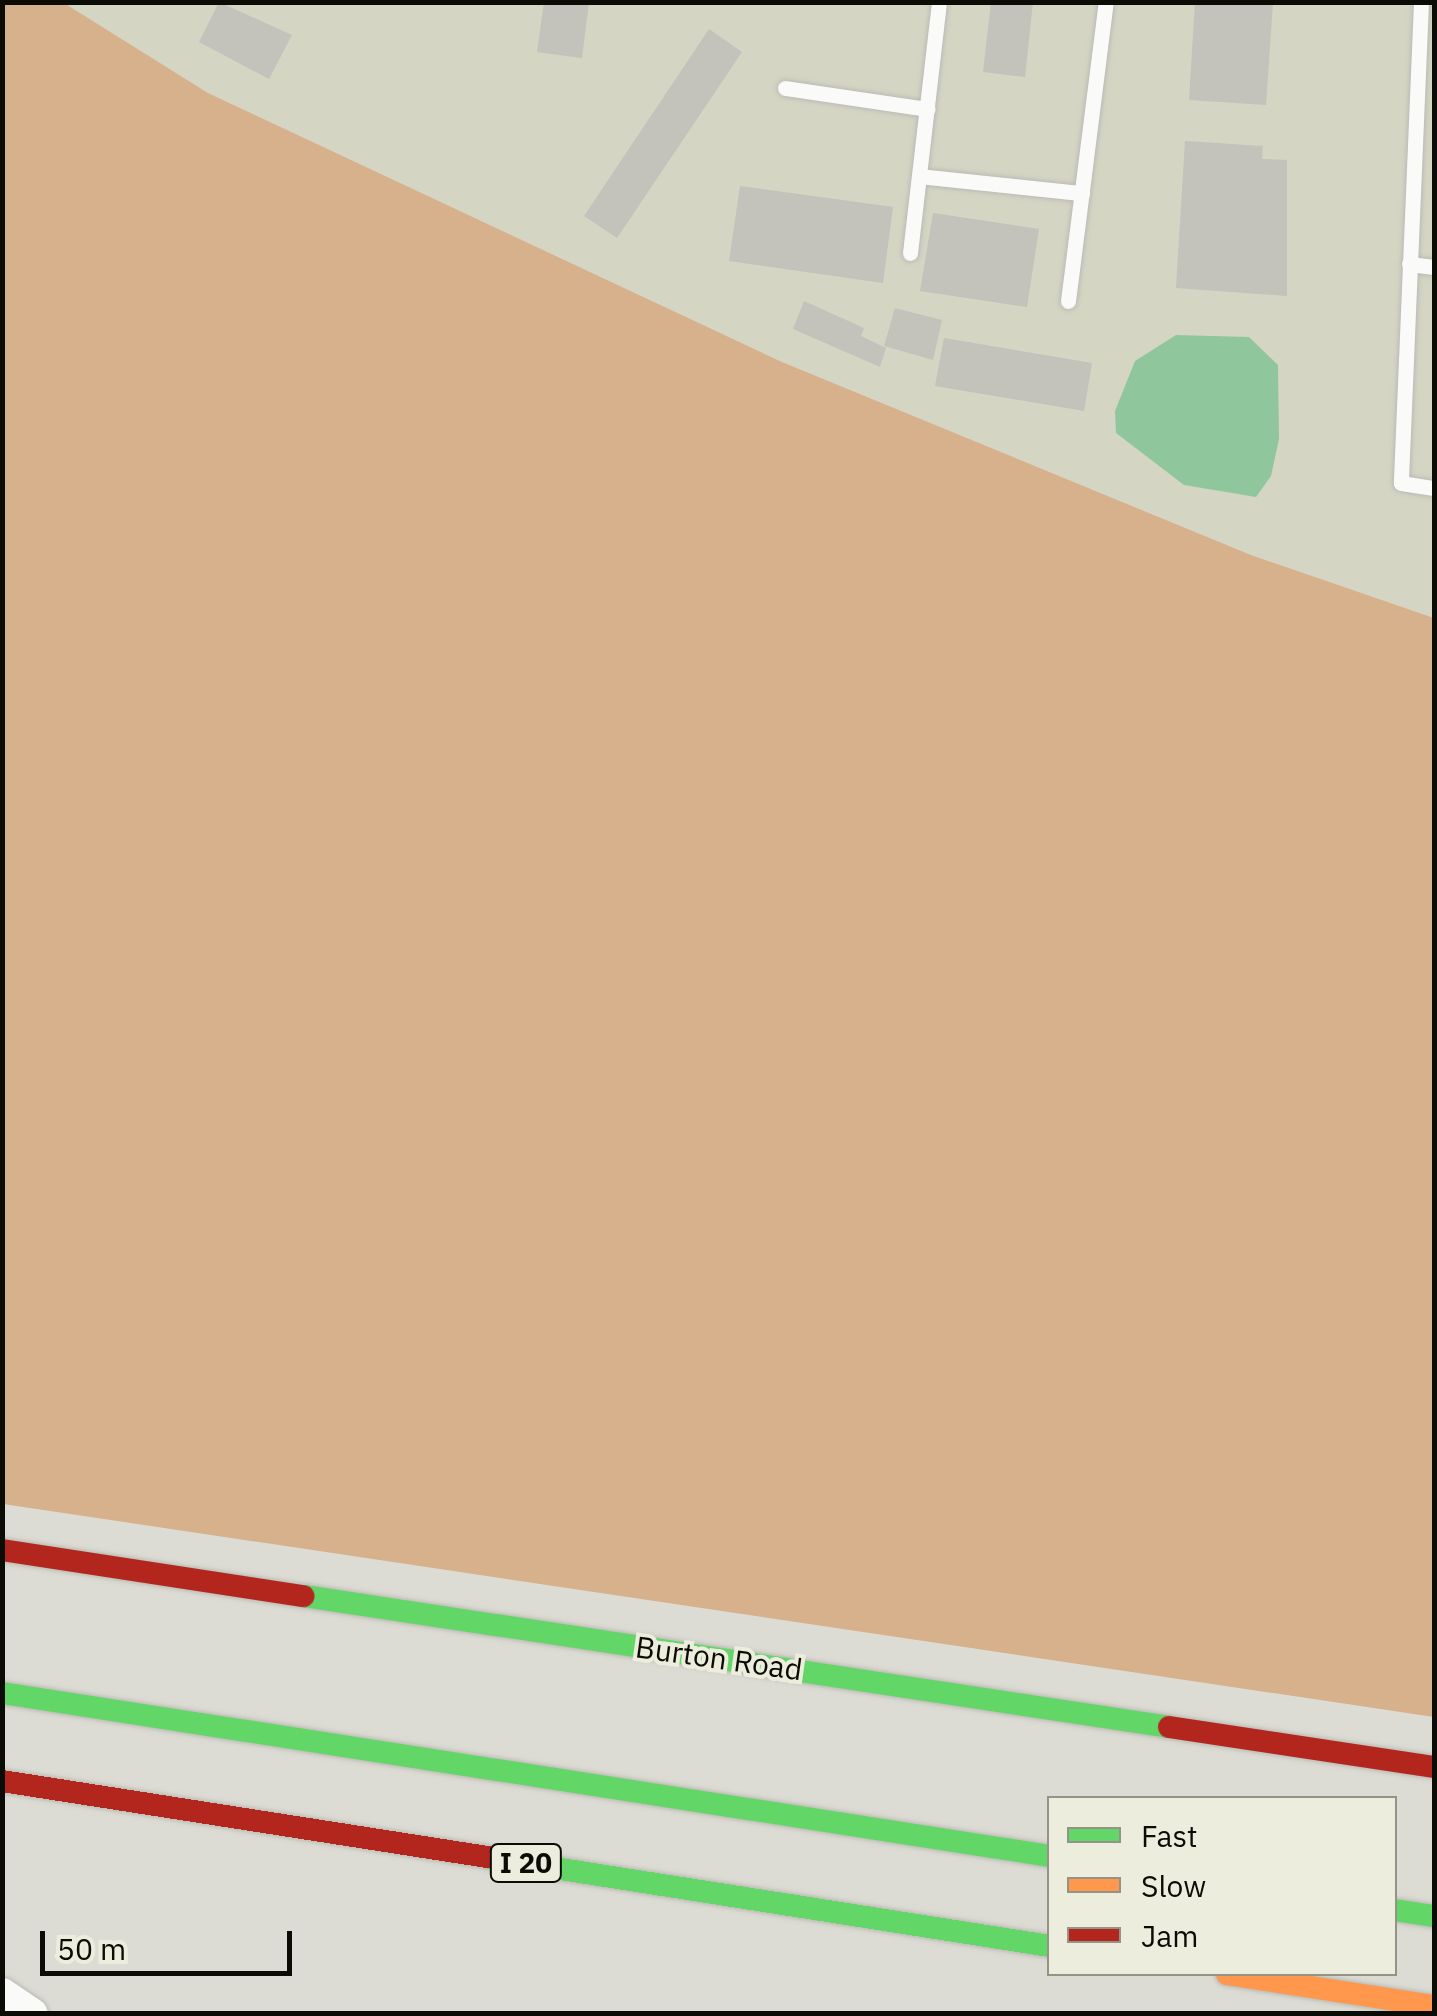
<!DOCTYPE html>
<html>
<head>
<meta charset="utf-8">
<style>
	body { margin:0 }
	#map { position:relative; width:1437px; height:2016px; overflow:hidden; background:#dcdcd4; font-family:"IBM Plex Sans",sans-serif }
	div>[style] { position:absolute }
	.built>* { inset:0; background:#d5d5c4 }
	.forest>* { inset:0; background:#d6b18c }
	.water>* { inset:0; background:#90c69b }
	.building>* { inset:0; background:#c3c2bb }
	.roads { filter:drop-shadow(0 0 2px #babab4) drop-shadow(0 0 2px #babab4) }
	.lane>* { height:15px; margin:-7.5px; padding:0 7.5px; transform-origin:7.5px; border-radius:7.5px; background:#fafaf9 }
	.street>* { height:32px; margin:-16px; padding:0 16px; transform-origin:16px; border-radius:16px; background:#fafaf9 }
	.fast>* { height:22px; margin:-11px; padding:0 11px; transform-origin:11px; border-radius:11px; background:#63d668 }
	.slow>* { height:22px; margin:-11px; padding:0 11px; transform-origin:11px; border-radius:11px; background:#ff974d }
	.jam>* { height:22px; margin:-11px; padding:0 11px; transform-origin:11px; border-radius:11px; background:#b3261e }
	span { translate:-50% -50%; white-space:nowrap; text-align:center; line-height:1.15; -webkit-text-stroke:8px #ededdd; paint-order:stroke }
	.shield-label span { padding:2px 8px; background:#ededdd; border:2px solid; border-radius:8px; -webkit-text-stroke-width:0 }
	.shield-label { font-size:28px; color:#0c0c07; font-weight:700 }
	.street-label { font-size:30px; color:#0c0c07 }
	.frame { position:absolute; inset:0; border:5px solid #0c0c07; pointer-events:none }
	.legend { position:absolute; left:1047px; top:1796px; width:350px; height:180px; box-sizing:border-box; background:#ededdd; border:2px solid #939387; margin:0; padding:12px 18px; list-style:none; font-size:30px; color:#0c0c07 }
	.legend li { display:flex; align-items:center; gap:20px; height:50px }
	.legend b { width:50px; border:2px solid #939387 }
	.scale { position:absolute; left:40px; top:1931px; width:252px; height:45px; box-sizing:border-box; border:5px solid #0c0c07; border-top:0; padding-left:12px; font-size:30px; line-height:35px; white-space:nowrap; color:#0c0c07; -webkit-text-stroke:8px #ededdd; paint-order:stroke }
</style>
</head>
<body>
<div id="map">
	<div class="built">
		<i style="clip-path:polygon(64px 3px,1434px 3px,1434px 618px,1251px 555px,782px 362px,208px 93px)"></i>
	</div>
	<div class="forest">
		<i style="clip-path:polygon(2px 3px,64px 3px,208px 93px,782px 362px,1251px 555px,1434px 618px,1434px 1717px,3px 1504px)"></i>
	</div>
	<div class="water">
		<i style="clip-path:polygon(1176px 335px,1249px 337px,1278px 365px,1279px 439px,1271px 476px,1256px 497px,1184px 485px,1116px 433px,1115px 411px,1135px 361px)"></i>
	</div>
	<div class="building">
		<i style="clip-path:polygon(219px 2px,292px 35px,269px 79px,199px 42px)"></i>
		<i style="clip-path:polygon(544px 2px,589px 2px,582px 58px,537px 52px)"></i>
		<i style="clip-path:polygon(991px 2px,1033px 2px,1025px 77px,983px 72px)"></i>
		<i style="clip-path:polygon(1195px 2px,1273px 2px,1266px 105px,1189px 100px)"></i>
		<i style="clip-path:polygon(709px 29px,742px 52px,617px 238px,584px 216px)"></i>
		<i style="clip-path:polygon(1185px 141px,1263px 146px,1262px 159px,1287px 160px,1287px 296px,1176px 288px)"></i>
		<i style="clip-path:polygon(740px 186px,893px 207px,883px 283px,729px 261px)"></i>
		<i style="clip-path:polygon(933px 213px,1039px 229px,1027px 307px,920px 291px)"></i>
		<i style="clip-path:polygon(804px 301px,864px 328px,861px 336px,886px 348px,880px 367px,793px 329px)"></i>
		<i style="clip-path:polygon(895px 308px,942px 320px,933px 360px,884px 346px)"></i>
		<i style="clip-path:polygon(944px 338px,1092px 363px,1084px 411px,935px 386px)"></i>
	</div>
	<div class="roads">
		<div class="lane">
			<i style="left:1421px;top:2px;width:481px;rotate:92.4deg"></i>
			<i style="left:1401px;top:483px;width:33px;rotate:9deg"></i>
			<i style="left:785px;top:88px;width:144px;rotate:8.4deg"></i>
			<i style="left:919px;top:176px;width:164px;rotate:6deg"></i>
			<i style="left:910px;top:253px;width:253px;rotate:-83.4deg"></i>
			<i style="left:1409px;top:264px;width:25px;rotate:7deg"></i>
			<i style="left:1068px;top:301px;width:301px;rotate:-82.8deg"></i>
		</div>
		<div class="street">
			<i style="left:2px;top:1994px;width:36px;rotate:34deg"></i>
		</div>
		<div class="fast">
			<i style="left:304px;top:1596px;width:875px;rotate:8.61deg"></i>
			<i style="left:2px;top:1693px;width:1061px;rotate:8.84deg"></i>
			<i style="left:491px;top:1858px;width:566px;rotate:8.95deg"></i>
			<i style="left:1394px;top:1910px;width:40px;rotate:8.5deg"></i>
		</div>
		<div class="slow">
			<i style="left:1227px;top:1974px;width:209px;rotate:8.8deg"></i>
		</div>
		<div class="jam">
			<i style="left:2px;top:1550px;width:305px;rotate:8.7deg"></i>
			<i style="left:1169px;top:1727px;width:268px;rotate:8.6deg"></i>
			<i style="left:2px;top:1781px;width:495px;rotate:8.9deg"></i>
		</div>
	</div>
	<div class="shield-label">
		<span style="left:526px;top:1863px">I 20</span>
	</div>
	<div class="street-label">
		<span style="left:719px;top:1658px;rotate:8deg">Burton Road</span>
	</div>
	<div class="frame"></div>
	<ul class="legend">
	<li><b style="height:12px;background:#63d668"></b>Fast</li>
	<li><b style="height:12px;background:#ff974d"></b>Slow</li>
	<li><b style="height:12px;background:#b3261e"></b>Jam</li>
	</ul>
	<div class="scale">50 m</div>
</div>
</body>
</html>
